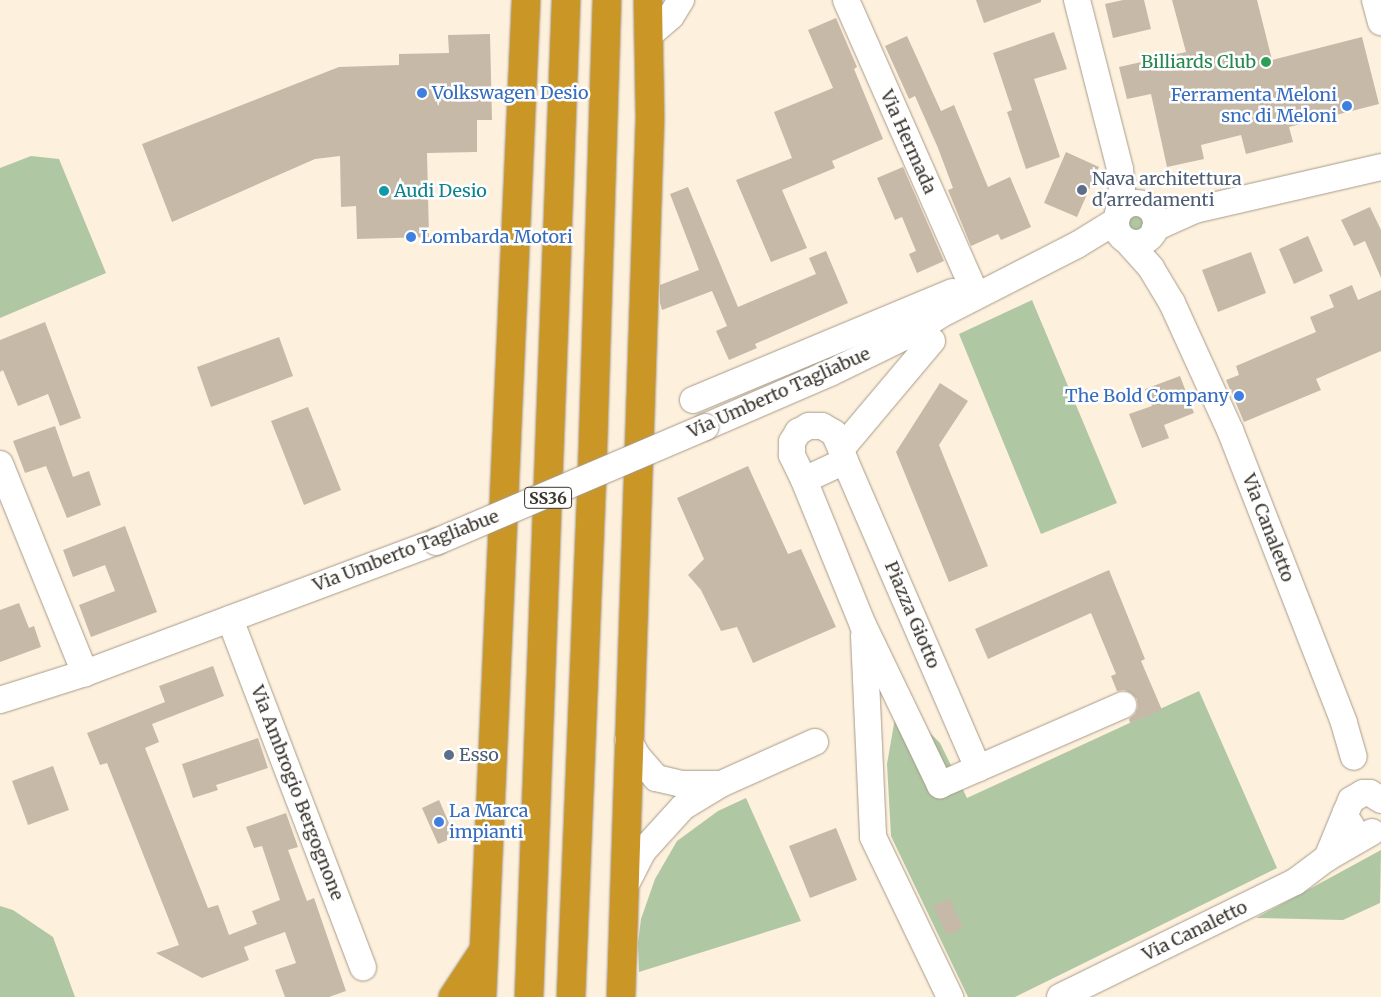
<!DOCTYPE html>
<html>
<head>
<meta charset="utf-8">
<style>
	body { margin:0 }
	#map { position:relative; width:1381px; height:997px; overflow:hidden; background:#fdf0dd; font-family:Merriweather,serif }
	div>[style] { position:absolute }
	.green>* { inset:0; background:#b0c7a3 }
	.round { border-radius:50% }
	.building>* { inset:0; background:#c6b9a7 }
	.roads { filter:drop-shadow(0 0 1px #a79b89) drop-shadow(0 0 1px #a79b89) }
	.minor>* { height:26px; margin:-13px; padding:0 13px; transform-origin:13px; border-radius:13px; background:#fff }
	.minor>.ring { margin:-13px; padding:0; box-sizing:content-box; background:none; border:26px solid #fff; border-radius:50% }
	.highway>* { height:28px; margin:-14px; padding:0 14px; transform-origin:14px; border-radius:14px; background:#ca9727 }
	.bridges { filter:drop-shadow(0 0 1px #a79b89) drop-shadow(0 0 1px #a79b89) }
	.minor-bridge>* { height:26px; margin:-13px; padding:0 13px; transform-origin:13px; border-radius:13px; background:#fff }
	.dots>* { width:14px; height:14px; translate:-50% -50%; box-sizing:border-box; border:2px solid #fff; border-radius:50% }
	span { translate:-50% -50%; white-space:nowrap; text-align:center; line-height:1.15; -webkit-text-stroke:5px #fff; paint-order:stroke }
	.shield-label span { padding:1px 4px; background:#fff; border:1px solid; border-radius:4px; -webkit-text-stroke-width:0 }
	.shield-label { font-size:16px; color:#3a352d; font-weight:700 }
	.leisure-label { font-size:18px; color:#27864d }
	.right { translate:-100% -50%; text-align:right }
	.shop-label { font-size:18px; color:#366cbe }
	.left { translate:0 -50%; text-align:left }
	.street-label { font-size:18px; color:#3a352d }
	.service-label { font-size:18px; color:#4e5e75 }
	.culture-label { font-size:18px; color:#0d838f }
</style>
</head>
<body>
<div id="map">
	<div class="green">
		<i style="clip-path:polygon(31px 156px,59px 159px,106px 273px,0 318px,0 168px)"></i>
		<i class="round" style="left:1124px;top:211px;width:24px;height:24px"></i>
		<i style="clip-path:polygon(1032px 300px,1117px 503px,1041px 534px,959px 334px)"></i>
		<i style="clip-path:polygon(1199px 691px,1277px 868px,1015px 997px,968px 997px,891px 836px,887px 764px,898px 701px,940px 743px,967px 798px)"></i>
		<i style="clip-path:polygon(746px 798px,801px 921px,639px 972px,638px 943px,641px 919px,655px 879px,677px 841px,718px 811px)"></i>
		<i style="clip-path:polygon(1381px 850px,1380px 903px,1343px 920px,1256px 918px)"></i>
		<i style="clip-path:polygon(0 906px,13px 910px,53px 937px,75px 997px,0 997px)"></i>
	</div>
	<div class="building">
		<i style="clip-path:polygon(976px 0,1041px 0,1041px 2px,984px 23px)"></i>
		<i style="clip-path:polygon(1123px 0,1144px 0,1151px 29px,1113px 38px,1105px 4px)"></i>
		<i style="clip-path:polygon(1172px 0,1257px 0,1272px 60px,1362px 37px,1379px 104px,1289px 127px,1293px 142px,1246px 154px,1241px 135px,1201px 145px,1204px 159px,1167px 167px,1151px 94px,1127px 99px,1119px 67px,1186px 52px)"></i>
		<i style="clip-path:polygon(836px 18px,857px 67px,854px 69px,883px 139px,832px 161px,835px 168px,782px 190px,807px 248px,771px 262px,736px 180px,792px 158px,774px 112px,833px 88px,808px 30px)"></i>
		<i style="clip-path:polygon(1054px 32px,1067px 69px,1034px 79px,1060px 157px,1026px 169px,1007px 112px,1012px 110px,993px 53px)"></i>
		<i style="clip-path:polygon(490px 34px,492px 120px,477px 120px,477px 152px,427px 153px,429px 237px,357px 239px,356px 206px,341px 207px,340px 156px,315px 159px,172px 222px,142px 144px,339px 67px,399px 65px,399px 54px,449px 53px,448px 35px)"></i>
		<i style="clip-path:polygon(907px 36px,941px 111px,954px 105px,988px 187px,1010px 177px,1031px 227px,1001px 240px,998px 234px,971px 246px,948px 190px,953px 188px,938px 148px,915px 96px,909px 99px,885px 46px)"></i>
		<i style="clip-path:polygon(1066px 152px,1099px 167px,1077px 217px,1044px 203px)"></i>
		<i style="clip-path:polygon(903px 167px,944px 261px,917px 273px,909px 254px,916px 251px,902px 217px,895px 220px,877px 178px)"></i>
		<i style="clip-path:polygon(688px 187px,738px 307px,816px 274px,809px 258px,826px 251px,848px 303px,755px 344px,757px 348px,729px 360px,716px 331px,727px 326px,712px 291px,662px 310px,660px 303px,660px 285px,699px 270px,670px 194px)"></i>
		<i style="clip-path:polygon(1370px 207px,1381px 230px,1381px 278px,1365px 241px,1354px 246px,1341px 220px)"></i>
		<i style="clip-path:polygon(1308px 236px,1323px 271px,1294px 284px,1279px 249px)"></i>
		<i style="clip-path:polygon(1251px 252px,1266px 293px,1218px 312px,1202px 270px)"></i>
		<i style="clip-path:polygon(1352px 285px,1358px 300px,1381px 290px,1381px 351px,1316px 379px,1321px 390px,1244px 422px,1226px 380px,1239px 375px,1236px 366px,1316px 332px,1310px 317px,1334px 307px,1329px 295px)"></i>
		<i style="clip-path:polygon(45px 322px,81px 418px,60px 426px,48px 394px,18px 406px,3px 370px,0 372px,0 340px)"></i>
		<i style="clip-path:polygon(279px 337px,293px 376px,211px 407px,197px 367px)"></i>
		<i style="clip-path:polygon(1180px 376px,1194px 413px,1164px 425px,1169px 438px,1142px 448px,1129px 414px,1152px 406px,1145px 389px)"></i>
		<i style="clip-path:polygon(940px 383px,968px 401px,939px 445px,988px 566px,949px 582px,896px 452px)"></i>
		<i style="clip-path:polygon(308px 407px,341px 490px,304px 505px,271px 421px)"></i>
		<i style="clip-path:polygon(55px 426px,73px 477px,89px 471px,101px 505px,67px 518px,46px 466px,25px 473px,13px 441px)"></i>
		<i style="clip-path:polygon(748px 466px,788px 554px,801px 549px,836px 627px,753px 663px,737px 627px,721px 631px,701px 590px,688px 575px,704px 559px,677px 498px)"></i>
		<i style="clip-path:polygon(125px 526px,157px 612px,91px 637px,79px 605px,115px 591px,105px 565px,73px 577px,63px 550px)"></i>
		<i style="clip-path:polygon(1109px 570px,1145px 659px,1141px 661px,1162px 710px,1130px 723px,1129px 719px,1135px 714px,1138px 707px,1137px 699px,1131px 693px,1124px 690px,1117px 691px,1111px 676px,1116px 674px,1091px 613px,988px 659px,975px 629px)"></i>
		<i style="clip-path:polygon(19px 603px,29px 628px,34px 626px,41px 647px,0 662px,0 610px)"></i>
		<i style="clip-path:polygon(213px 666px,224px 696px,152px 724px,159px 742px,145px 748px,208px 908px,218px 905px,229px 935px,257px 924px,252px 911px,280px 900px,262px 846px,254px 848px,246px 827px,286px 813px,298px 847px,288px 850px,307px 901px,314px 898px,346px 991px,329px 997px,285px 997px,275px 970px,296px 963px,285px 932px,244px 947px,249px 960px,202px 978px,156px 953px,179px 945px,107px 763px,100px 765px,87px 733px,165px 702px,159px 686px)"></i>
		<i style="clip-path:polygon(258px 738px,268px 768px,216px 785px,218px 790px,193px 798px,182px 764px)"></i>
		<i style="clip-path:polygon(53px 766px,69px 810px,28px 825px,12px 781px)"></i>
		<i style="clip-path:polygon(439px 800px,455px 837px,438px 844px,422px 808px)"></i>
		<i style="clip-path:polygon(836px 828px,857px 880px,810px 898px,789px 846px)"></i>
		<i style="clip-path:polygon(949px 898px,963px 928px,947px 935px,933px 906px)"></i>
	</div>
	<div class="roads">
		<div class="minor">
			<i style="left:846px;top:0;width:310px;rotate:66.2deg"></i>
			<i style="left:1077px;top:0;width:174px;rotate:75.7deg"></i>
			<i style="left:1120px;top:169px;width:20px;rotate:84deg"></i>
			<i style="left:1122px;top:189px;width:25px;rotate:99deg"></i>
			<i style="left:1375px;top:0;width:23px;rotate:75deg"></i>
			<i style="left:648px;top:36px;width:30px;rotate:-41deg"></i>
			<i style="left:671px;top:16px;width:19px;rotate:-58deg"></i>
			<i class="ring" style="left:1116px;top:203px;width:14px;height:14px"></i>
			<i style="left:1155px;top:228px;width:44px;rotate:-24.2deg"></i>
			<i style="left:1195px;top:210px;width:191px;rotate:-13deg"></i>
			<i style="left:1127px;top:241px;width:36px;rotate:48deg"></i>
			<i style="left:1151px;top:268px;width:41px;rotate:59deg"></i>
			<i style="left:1172px;top:303px;width:140px;rotate:65.5deg"></i>
			<i style="left:1230px;top:430px;width:314px;rotate:68.7deg"></i>
			<i style="left:1344px;top:723px;width:35px;rotate:74deg"></i>
			<i style="left:932px;top:341px;width:141px;rotate:130.1deg"></i>
			<i style="left:841px;top:449px;width:13px;rotate:72deg"></i>
			<i style="left:845px;top:461px;width:45px;rotate:155.1deg"></i>
			<i style="left:804px;top:480px;width:157px;rotate:67.9deg"></i>
			<i style="left:863px;top:625px;width:178px;rotate:64.3deg"></i>
			<i style="left:940px;top:785px;width:200px;rotate:-23.6deg"></i>
			<i style="left:693px;top:400px;width:281px;rotate:-22.6deg"></i>
			<i style="left:705px;top:427px;width:136px;rotate:-23.4deg"></i>
			<i style="left:830px;top:373px;width:93px;rotate:-26deg"></i>
			<i style="left:914px;top:332px;width:31px;rotate:-33deg"></i>
			<i style="left:940px;top:315px;width:154px;rotate:-27.1deg"></i>
			<i style="left:1077px;top:245px;width:46px;rotate:-31.6deg"></i>
			<i style="left:845px;top:461px;width:335px;rotate:66.6deg"></i>
			<i style="left:0;top:464px;width:226px;rotate:67.9deg"></i>
			<i style="left:804px;top:480px;width:28px;rotate:-116deg"></i>
			<i style="left:792px;top:455px;width:13px;rotate:-90deg"></i>
			<i style="left:792px;top:442px;width:12px;rotate:-59deg"></i>
			<i style="left:798px;top:432px;width:13px;rotate:-29deg"></i>
			<i style="left:809px;top:426px;width:13px"></i>
			<i style="left:822px;top:426px;width:14px;rotate:30deg"></i>
			<i style="left:834px;top:433px;width:17px;rotate:66deg"></i>
			<i style="left:230px;top:619px;width:373px;rotate:69.1deg"></i>
			<i style="left:864px;top:636px;width:201px;rotate:87.4deg"></i>
			<i style="left:873px;top:837px;width:178px;rotate:64.3deg"></i>
			<i style="left:0;top:700px;width:89px;rotate:-17.6deg"></i>
			<i style="left:85px;top:673px;width:375px;rotate:-20.5deg"></i>
			<i style="left:628px;top:740px;width:20px;rotate:60deg"></i>
			<i style="left:638px;top:757px;width:28px;rotate:49deg"></i>
			<i style="left:656px;top:778px;width:26px;rotate:13deg"></i>
			<i style="left:681px;top:784px;width:39px"></i>
			<i style="left:1346px;top:812px;width:50px;rotate:112.4deg"></i>
			<i style="left:1327px;top:858px;width:52px;rotate:-30deg"></i>
			<i style="left:1352px;top:827px;width:11px;rotate:-124deg"></i>
			<i style="left:1346px;top:818px;width:6px;rotate:-90deg"></i>
			<i style="left:1346px;top:812px;width:13px;rotate:-67deg"></i>
			<i style="left:1351px;top:800px;width:14px;rotate:-30deg"></i>
			<i style="left:1363px;top:793px;width:7px"></i>
			<i style="left:1370px;top:793px;width:13px;rotate:32deg"></i>
			<i style="left:624px;top:888px;width:42px;rotate:-62.8deg"></i>
			<i style="left:643px;top:851px;width:59px;rotate:-47.7deg"></i>
			<i style="left:683px;top:807px;width:44px;rotate:-31.2deg"></i>
			<i style="left:721px;top:784px;width:103px;rotate:-24.1deg"></i>
			<i style="left:1060px;top:997px;width:262px;rotate:-26.1deg"></i>
			<i style="left:1295px;top:882px;width:40px;rotate:-37deg"></i>
		</div>
		<div class="highway">
			<i style="left:453px;top:997px;width:53px;rotate:-56.6deg"></i>
			<i style="left:482px;top:997px;width:998px;rotate:-87.47deg"></i>
			<i style="left:529px;top:997px;width:998px;rotate:-87.87deg"></i>
			<i style="left:571px;top:997px;width:521px;rotate:-87.69deg"></i>
			<i style="left:592px;top:476px;width:476px;rotate:-88.2deg"></i>
			<i style="left:621px;top:997px;width:880px;rotate:-88.11deg"></i>
			<i style="left:650px;top:117px;width:117px;rotate:-91deg"></i>
		</div>
	</div>
	<div class="bridges">
		<div class="minor-bridge">
			<i style="left:436px;top:542px;width:293px;rotate:-23.1deg"></i>
		</div>
	</div>
	<div class="dots">
		<i style="left:1266px;top:62px;background:#2e9e5b"></i>
		<i style="left:422px;top:93px;background:#3f7fe0"></i>
		<i style="left:1347px;top:106px;background:#3f7fe0"></i>
		<i style="left:1082px;top:190px;background:#5c6f8a"></i>
		<i style="left:384px;top:191px;background:#0f9aa8"></i>
		<i style="left:411px;top:237px;background:#3f7fe0"></i>
		<i style="left:1239px;top:396px;background:#3f7fe0"></i>
		<i style="left:449px;top:755px;background:#5c6f8a"></i>
		<i style="left:439px;top:822px;background:#3f7fe0"></i>
	</div>
	<div class="shield-label">
		<span style="left:548px;top:498px">SS36</span>
	</div>
	<div class="leisure-label">
		<span class="right" style="left:1256px;top:62px">Billiards Club</span>
	</div>
	<div class="shop-label">
		<span class="left" style="left:432px;top:93px">Volkswagen Desio</span>
		<span class="right" style="left:1337px;top:106px">Ferramenta Meloni<br>snc di Meloni</span>
		<span class="left" style="left:421px;top:237px">Lombarda Motori</span>
		<span class="right" style="left:1229px;top:396px">The Bold Company</span>
		<span class="left" style="left:449px;top:822px">La Marca<br>impianti</span>
	</div>
	<div class="street-label">
		<span style="left:908px;top:142px;rotate:66deg">Via Hermada</span>
		<span style="left:779px;top:393px;rotate:-24deg">Via Umberto Tagliabue</span>
		<span style="left:1268px;top:528px;rotate:69deg">Via Canaletto</span>
		<span style="left:406px;top:551px;rotate:-21deg">Via Umberto Tagliabue</span>
		<span style="left:912px;top:615px;rotate:67deg">Piazza Giotto</span>
		<span style="left:297px;top:793px;rotate:69deg">Via Ambrogio Bergognone</span>
		<span style="left:1195px;top:931px;rotate:-26deg">Via Canaletto</span>
	</div>
	<div class="service-label">
		<span class="left" style="left:1092px;top:190px">Nava architettura<br>d'arredamenti</span>
		<span class="left" style="left:459px;top:755px">Esso</span>
	</div>
	<div class="culture-label">
		<span class="left" style="left:394px;top:191px">Audi Desio</span>
	</div>
</div>
</body>
</html>
